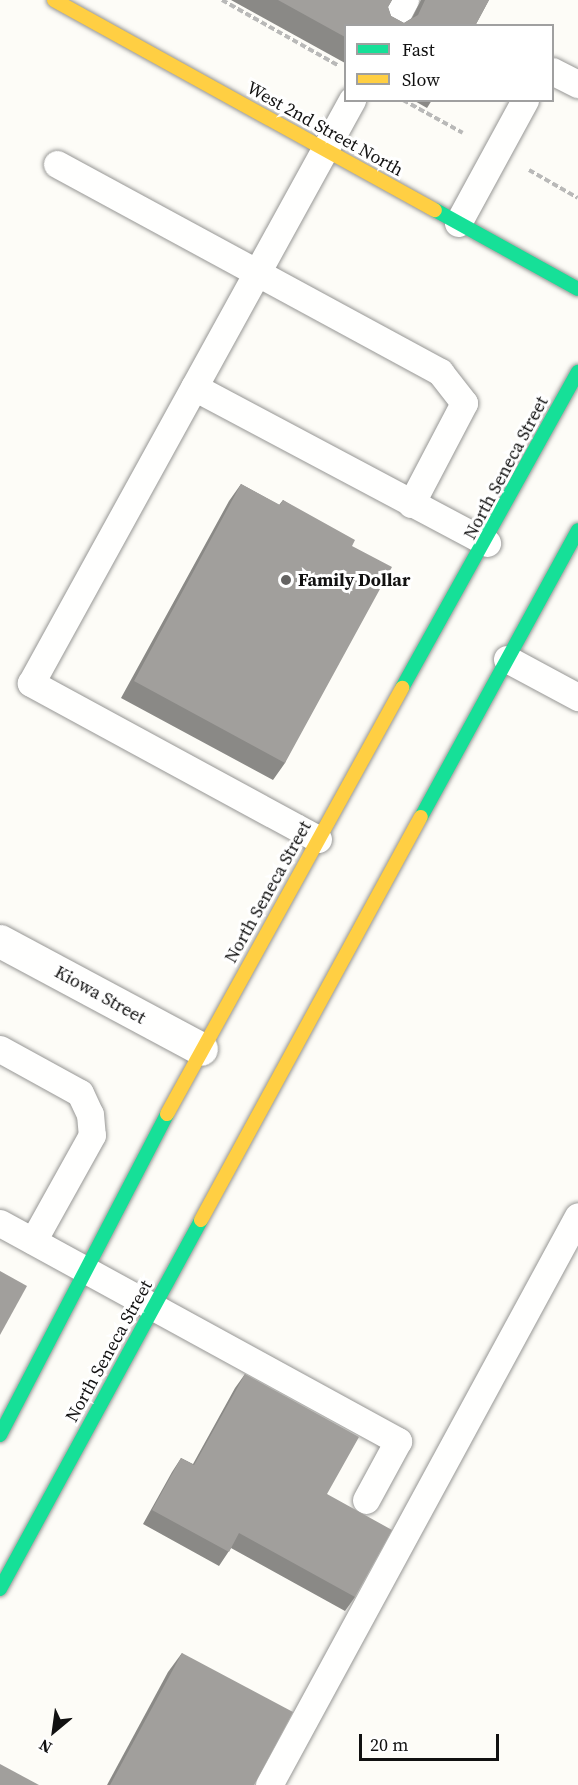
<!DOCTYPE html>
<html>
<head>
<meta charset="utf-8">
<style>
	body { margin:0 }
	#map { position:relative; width:578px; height:1785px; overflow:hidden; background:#fdfcf7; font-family:"Source Serif 4",serif }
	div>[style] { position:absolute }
	.path>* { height:4px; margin-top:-2px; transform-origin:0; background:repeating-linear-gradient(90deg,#b9b9b8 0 6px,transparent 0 9px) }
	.roads { filter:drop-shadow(0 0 2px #979795) drop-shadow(0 0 2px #979795) }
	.lane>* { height:27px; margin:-13.5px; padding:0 13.5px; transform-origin:13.5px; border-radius:13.5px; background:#fffffe }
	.street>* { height:33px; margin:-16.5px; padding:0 16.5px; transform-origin:16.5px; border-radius:16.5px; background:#fffffe }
	.fast>* { height:14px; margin:-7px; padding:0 7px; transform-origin:7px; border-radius:7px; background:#16e098 }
	.slow>* { height:14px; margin:-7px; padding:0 7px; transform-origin:7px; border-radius:7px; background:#ffcf43 }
	.wall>* { inset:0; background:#8a8986 }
	.building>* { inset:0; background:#a19f9c }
	.dots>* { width:16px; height:16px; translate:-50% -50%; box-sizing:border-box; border:3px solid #fff; border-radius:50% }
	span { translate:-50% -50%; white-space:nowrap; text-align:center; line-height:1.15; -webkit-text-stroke:6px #fff; paint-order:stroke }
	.street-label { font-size:18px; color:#111 }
	.poi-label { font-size:18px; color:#111; font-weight:700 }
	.left { translate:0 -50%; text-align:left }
	.legend { position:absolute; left:344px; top:24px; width:210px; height:78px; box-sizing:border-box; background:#fff; border:2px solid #a0a0a0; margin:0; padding:8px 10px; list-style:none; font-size:18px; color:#111 }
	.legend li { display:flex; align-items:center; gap:12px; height:30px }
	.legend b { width:30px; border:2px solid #a0a0a0 }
	.north { position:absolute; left:24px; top:1701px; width:60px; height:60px; -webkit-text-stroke:4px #fff; paint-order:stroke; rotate:209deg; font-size:16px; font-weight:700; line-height:24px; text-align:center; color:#111 }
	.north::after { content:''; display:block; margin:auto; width:21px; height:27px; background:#111; clip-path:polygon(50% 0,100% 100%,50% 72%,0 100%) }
	.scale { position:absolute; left:359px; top:1734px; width:140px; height:27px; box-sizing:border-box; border:3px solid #111; border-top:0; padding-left:8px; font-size:18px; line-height:21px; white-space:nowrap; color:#111; -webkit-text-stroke:4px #fff; paint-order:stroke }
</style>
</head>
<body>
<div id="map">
	<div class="path">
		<i style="left:222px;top:0;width:134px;rotate:29.4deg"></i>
		<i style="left:403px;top:100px;width:68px;rotate:28.8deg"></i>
		<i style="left:529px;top:170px;width:56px;rotate:29.7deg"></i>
	</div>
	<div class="roads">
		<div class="lane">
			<i style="left:391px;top:26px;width:30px;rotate:-62deg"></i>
			<i style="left:552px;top:71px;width:29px;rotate:27deg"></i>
			<i style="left:57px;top:164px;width:436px;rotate:28.5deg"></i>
			<i style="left:440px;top:372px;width:39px;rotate:52deg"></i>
			<i style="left:464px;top:403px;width:114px;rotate:117.7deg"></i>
			<i style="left:458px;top:223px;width:140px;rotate:-61.4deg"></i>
			<i style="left:194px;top:387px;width:332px;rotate:28deg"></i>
			<i style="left:507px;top:659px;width:81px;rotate:28.2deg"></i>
			<i style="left:318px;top:839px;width:327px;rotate:-151.5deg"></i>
			<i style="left:31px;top:683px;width:666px;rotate:-61.16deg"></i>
			<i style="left:0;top:1049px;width:91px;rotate:28.8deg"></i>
			<i style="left:80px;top:1093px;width:23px;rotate:65deg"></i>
			<i style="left:90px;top:1114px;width:21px;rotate:85deg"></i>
			<i style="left:92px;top:1135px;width:121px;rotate:119.1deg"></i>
			<i style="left:0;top:1223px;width:454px;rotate:28.7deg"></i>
			<i style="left:398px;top:1441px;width:67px;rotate:118.5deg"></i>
			<i style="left:269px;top:1785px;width:647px;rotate:-61.5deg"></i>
		</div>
		<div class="street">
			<i style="left:0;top:941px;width:228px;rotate:28.2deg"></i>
		</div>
		<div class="fast">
			<i style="left:435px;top:210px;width:163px;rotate:28.9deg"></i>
			<i style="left:402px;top:688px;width:362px;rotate:-60.9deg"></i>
			<i style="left:421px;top:817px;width:327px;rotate:-61.3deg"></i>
			<i style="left:0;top:1435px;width:362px;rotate:-62.5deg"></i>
			<i style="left:0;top:1589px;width:420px;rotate:-61.4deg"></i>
		</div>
		<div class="slow">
			<i style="left:54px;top:0;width:435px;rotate:28.9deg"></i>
			<i style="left:167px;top:1114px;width:487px;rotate:-61.1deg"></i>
			<i style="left:201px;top:1220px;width:459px;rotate:-61.4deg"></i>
		</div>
	</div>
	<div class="wall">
		<i style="clip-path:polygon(231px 0,392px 0,388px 7px,391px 16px,404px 23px,412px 18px,421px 0,489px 0,475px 26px,345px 26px,345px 63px)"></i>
		<i style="clip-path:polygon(413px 100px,432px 100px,427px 108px)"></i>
		<i style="clip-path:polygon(241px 484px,279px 505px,283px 500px,352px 546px,285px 763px,273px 780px,121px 698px,229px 501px)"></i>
		<i style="clip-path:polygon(245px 1374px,327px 1494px,355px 1597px,345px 1611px,231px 1548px,219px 1566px,143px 1524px,172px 1472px,181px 1458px,193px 1464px,235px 1388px)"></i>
		<i style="clip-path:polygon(182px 1653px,254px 1785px,107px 1785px,168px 1672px)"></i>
	</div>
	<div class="building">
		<i style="clip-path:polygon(278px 0,392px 0,388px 7px,391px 16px,404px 23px,418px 15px,425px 0,489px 0,475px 26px,345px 26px,345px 37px)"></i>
		<i style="clip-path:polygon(241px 484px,280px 505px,283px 500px,355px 540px,352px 546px,392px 567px,285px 763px,134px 681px)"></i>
		<i style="clip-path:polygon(0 1271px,27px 1286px,0 1335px)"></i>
		<i style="clip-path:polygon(245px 1374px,359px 1437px,327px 1494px,392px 1530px,355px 1597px,239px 1533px,229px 1552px,152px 1510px,181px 1458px,194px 1465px)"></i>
		<i style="clip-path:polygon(182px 1653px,293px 1712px,254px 1785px,110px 1785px)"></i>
		<i style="clip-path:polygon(0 1764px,39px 1785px,0 1785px)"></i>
	</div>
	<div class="dots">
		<i style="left:286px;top:580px;background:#646362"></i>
	</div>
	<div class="street-label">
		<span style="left:325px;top:129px;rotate:29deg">West 2nd Street North</span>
		<span style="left:506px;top:468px;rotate:-62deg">North Seneca Street</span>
		<span style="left:268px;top:892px;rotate:-61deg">North Seneca Street</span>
		<span style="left:100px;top:995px;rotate:29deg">Kiowa Street</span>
		<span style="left:109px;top:1351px;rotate:-61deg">North Seneca Street</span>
	</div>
	<div class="poi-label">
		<span class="left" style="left:298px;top:580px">Family Dollar</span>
	</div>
	<ul class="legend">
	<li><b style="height:8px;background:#16e098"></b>Fast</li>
	<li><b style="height:8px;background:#ffcf43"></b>Slow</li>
	</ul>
	<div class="north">N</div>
	<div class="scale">20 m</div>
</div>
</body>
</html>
